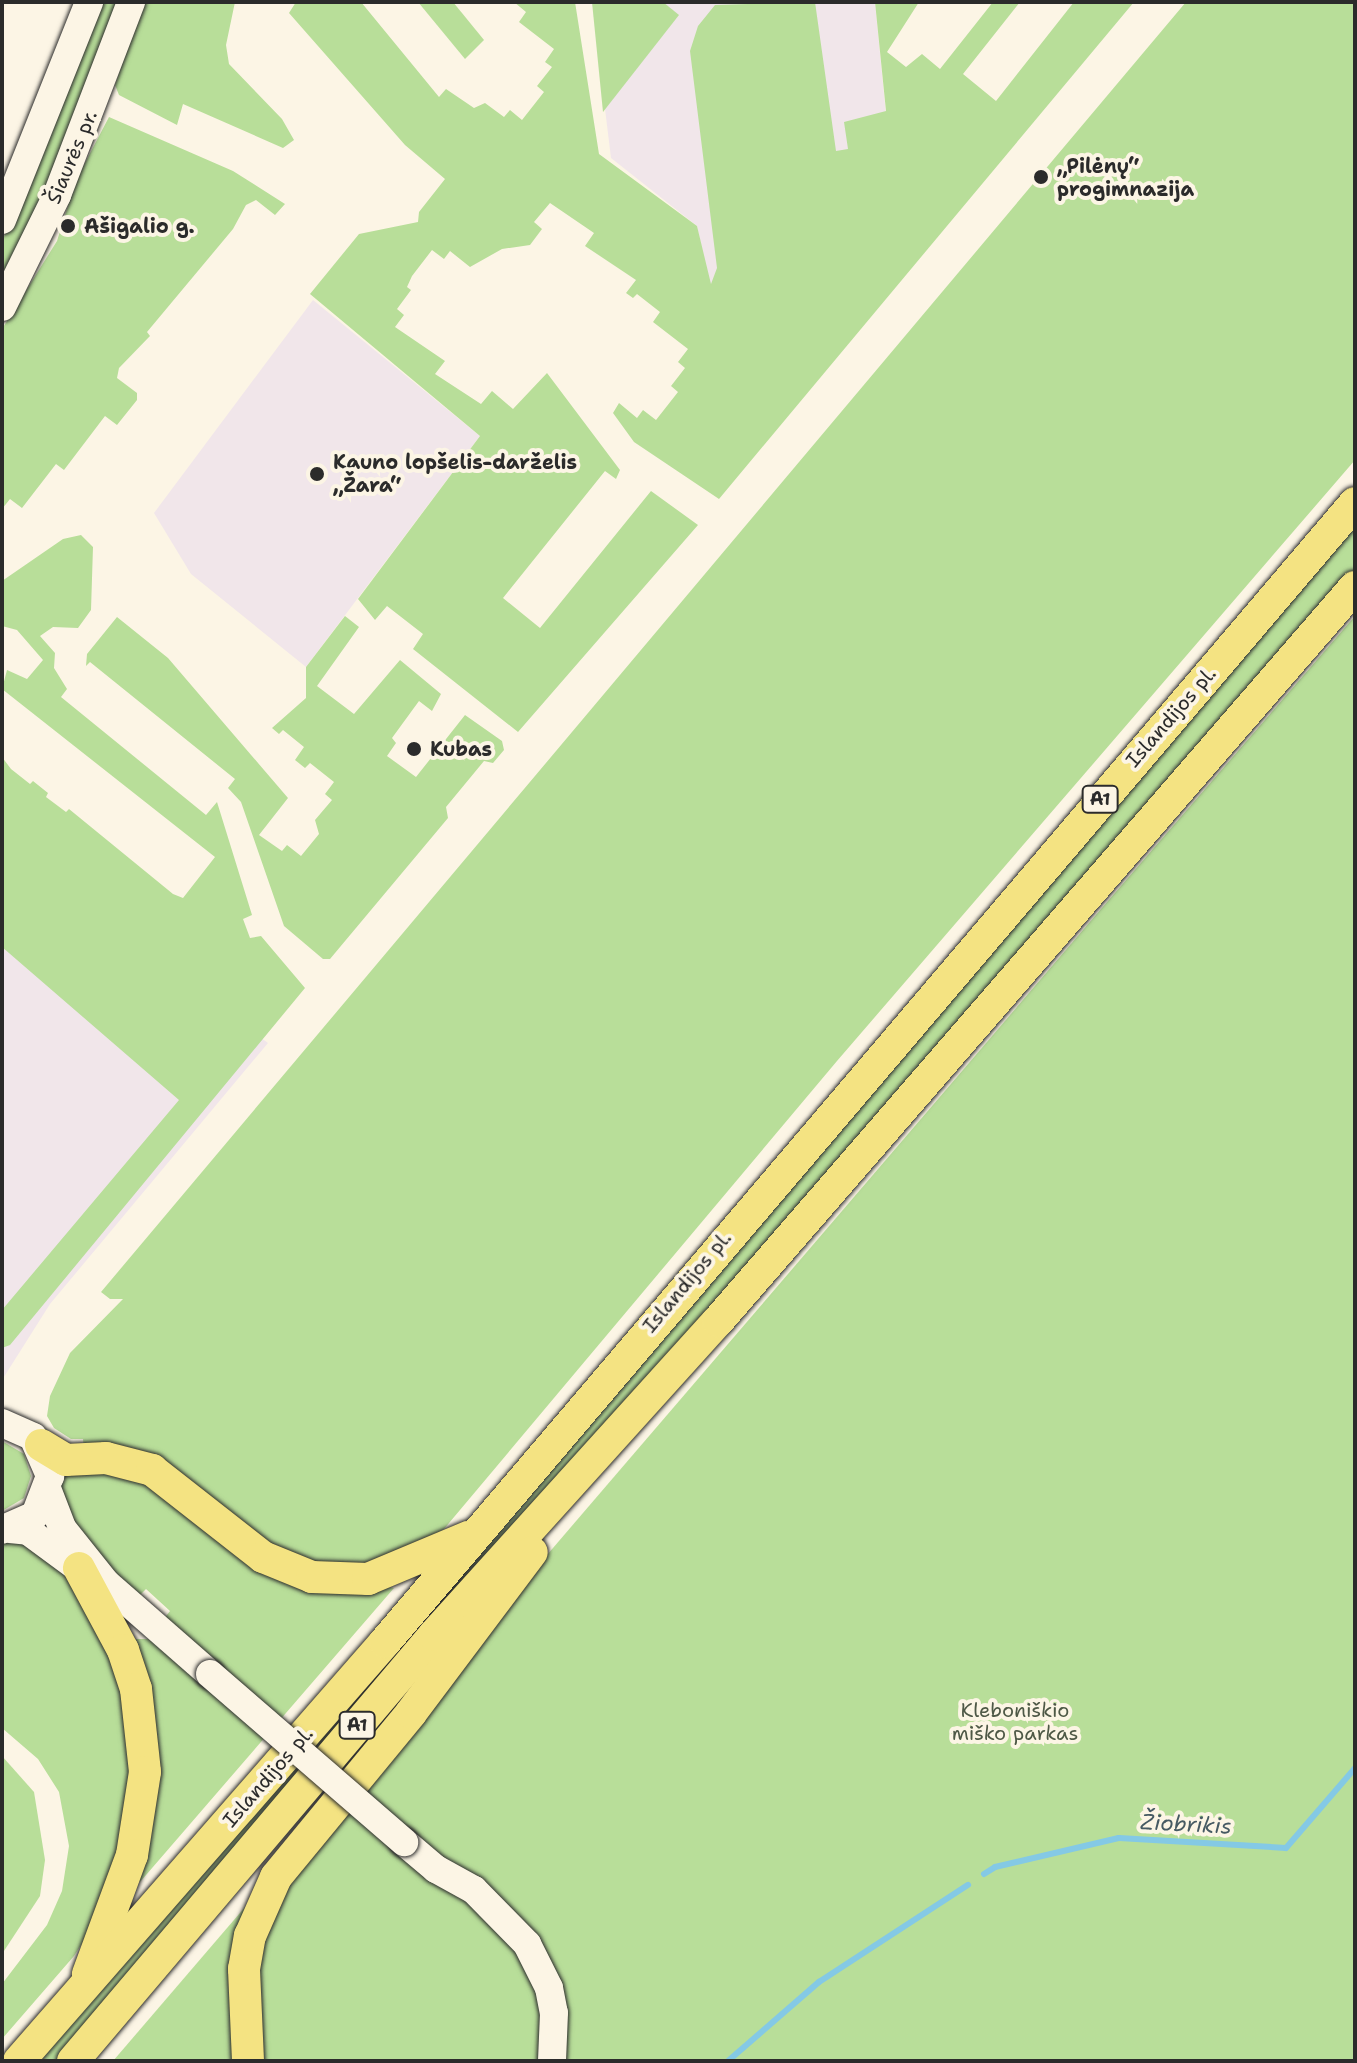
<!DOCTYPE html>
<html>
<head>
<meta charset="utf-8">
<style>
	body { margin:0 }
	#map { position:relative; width:1357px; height:2063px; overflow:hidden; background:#fcf5e5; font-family:"Shantell Sans",sans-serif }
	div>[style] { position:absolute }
	.built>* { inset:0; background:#f1e6ea }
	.green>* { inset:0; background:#b8de99 }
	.stream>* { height:6px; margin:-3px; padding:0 3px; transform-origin:3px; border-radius:3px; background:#84c9e5 }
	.roads { filter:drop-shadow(0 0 2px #2b2b2b) drop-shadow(0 0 2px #2b2b2b) }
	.secondary>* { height:28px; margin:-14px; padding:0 14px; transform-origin:14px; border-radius:14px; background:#fcf5e5 }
	.trunk>* { height:32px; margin:-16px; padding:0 16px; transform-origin:16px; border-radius:16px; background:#f4e382 }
	.bridges { filter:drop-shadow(0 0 2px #2b2b2b) drop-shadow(0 0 2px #2b2b2b) }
	.secondary-bridge>* { height:28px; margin:-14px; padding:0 14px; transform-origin:14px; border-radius:14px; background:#fcf5e5 }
	.dots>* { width:22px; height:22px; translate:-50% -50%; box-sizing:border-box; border:4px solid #fcf5e5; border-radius:50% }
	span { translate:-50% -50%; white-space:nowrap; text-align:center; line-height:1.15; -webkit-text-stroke:8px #fcf5e5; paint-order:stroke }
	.shield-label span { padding:2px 6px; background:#fcf5e5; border:2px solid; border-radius:6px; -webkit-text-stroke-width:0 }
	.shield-label { font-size:18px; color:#2b2b2b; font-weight:700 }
	.street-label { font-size:20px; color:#2b2b2b }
	.poi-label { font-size:20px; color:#2b2b2b; font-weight:700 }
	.left { translate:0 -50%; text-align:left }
	.park-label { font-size:20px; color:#4e5846 }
	.water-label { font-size:22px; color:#465a63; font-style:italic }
	.frame { position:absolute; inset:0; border:4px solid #2b2b2b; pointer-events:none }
</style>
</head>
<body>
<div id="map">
	<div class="built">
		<i style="clip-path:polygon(592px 2px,875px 2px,902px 278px,710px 286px,697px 226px,611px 158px)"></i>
		<i style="clip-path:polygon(313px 300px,480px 436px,306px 667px,191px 574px,154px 513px)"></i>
		<i style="clip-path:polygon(2px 850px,268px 1043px,50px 1304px,2px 1380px)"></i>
	</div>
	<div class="green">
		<i style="clip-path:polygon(101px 2px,117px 2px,71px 136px,2px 281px,2px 241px,57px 119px)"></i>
		<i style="clip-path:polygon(143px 2px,235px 2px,226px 45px,229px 64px,282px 119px,294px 140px,283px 148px,183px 104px,177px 125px,119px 95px,115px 85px)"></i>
		<i style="clip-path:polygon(296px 2px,361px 2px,439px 97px,446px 89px,474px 108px,485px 103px,504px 117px,510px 110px,522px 120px,544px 92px,537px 86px,552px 67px,545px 62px,554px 49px,519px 22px,526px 12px,514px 2px,575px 2px,599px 154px,697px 226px,711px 284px,717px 268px,690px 51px,698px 26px,715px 5px,815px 2px,836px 151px,848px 149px,844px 122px,886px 111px,875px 2px,919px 2px,887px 52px,906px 67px,922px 54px,940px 69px,993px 2px,1020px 2px,963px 74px,996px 101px,1074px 2px,1134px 2px,719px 499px,634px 442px,613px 413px,619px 403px,637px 418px,643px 410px,656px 420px,678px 392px,671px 386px,685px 368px,678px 362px,688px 349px,653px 322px,660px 312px,637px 294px,633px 298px,626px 293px,636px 280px,585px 246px,594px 233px,550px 203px,534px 222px,542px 229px,530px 245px,502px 249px,470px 267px,450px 251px,444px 259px,432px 250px,412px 276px,407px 287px,411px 290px,397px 309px,404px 315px,395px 327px,445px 361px,435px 374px,481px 404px,492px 391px,513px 409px,547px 373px,620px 470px,616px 479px,605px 471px,503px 598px,540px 628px,651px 491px,698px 525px,518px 732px,413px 649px,423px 634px,387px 606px,375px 620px,358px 599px,480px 436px,310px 294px,359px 234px,418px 222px,419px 212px,445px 179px,405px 145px,289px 13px)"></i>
		<i style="clip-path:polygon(418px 2px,453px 2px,484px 40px,465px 59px)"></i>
		<i style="clip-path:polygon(592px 2px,663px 2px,679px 15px,603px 112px)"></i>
		<i style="clip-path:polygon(1186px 2px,1355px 2px,1355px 460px,837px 1061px,444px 1529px,414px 1551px,374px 1569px,292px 1562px,84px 1449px,83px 1439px,71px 1439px,54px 1428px,47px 1416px,50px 1396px,70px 1353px,123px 1299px,110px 1299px,101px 1292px)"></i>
		<i style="clip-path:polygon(109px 117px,233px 171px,285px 204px,275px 215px,256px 200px,246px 205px,233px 229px,147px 332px,150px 336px,119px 368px,117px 378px,137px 393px,137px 400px,117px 425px,105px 416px,64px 470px,56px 464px,22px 508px,10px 499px,2px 509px,2px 329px,57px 241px,76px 180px)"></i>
		<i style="clip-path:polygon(1355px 524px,1355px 569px,68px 2061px,27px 2061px)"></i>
		<i style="clip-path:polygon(81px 535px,93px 547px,91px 610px,78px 628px,53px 627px,40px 636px,55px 653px,54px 668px,67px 689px,61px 697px,206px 815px,217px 802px,252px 915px,243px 919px,250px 938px,261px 936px,305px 988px,10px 1345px,2px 1348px,2px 1310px,179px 1100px,2px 947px,2px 757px,11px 769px,30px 784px,33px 781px,48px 793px,46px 797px,66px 812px,69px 809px,173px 894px,183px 898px,215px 857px,2px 689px,7px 670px,27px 679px,43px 660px,17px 630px,2px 626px,2px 581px,63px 539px)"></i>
		<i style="clip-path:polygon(345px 616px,359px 627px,317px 686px,354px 714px,400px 660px,441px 694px,432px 711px,419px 701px,392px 738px,396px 743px,387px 756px,416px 777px,465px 715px,502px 741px,504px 750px,493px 763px,484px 761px,446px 807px,448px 818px,330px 959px,323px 959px,284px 926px,241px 802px,228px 788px,235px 779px,90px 662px,86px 666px,87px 654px,117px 617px,168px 658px,288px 798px,259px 835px,282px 851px,287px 845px,301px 856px,319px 834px,315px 820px,332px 800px,325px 794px,334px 782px,310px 763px,305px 768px,295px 760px,304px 747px,283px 730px,279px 734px,272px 728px,306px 698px,306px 667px)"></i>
		<i style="clip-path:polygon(1355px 616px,1355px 2061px,113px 2061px,1101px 909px)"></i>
		<i style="clip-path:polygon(2px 1441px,24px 1454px,31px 1476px,24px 1498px,2px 1511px)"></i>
		<i style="clip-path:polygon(92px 1469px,155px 1483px,254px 1564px,394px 1588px,140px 1882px,134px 1878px,133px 1647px,136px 1639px,148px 1639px,170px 1611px,146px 1589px,139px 1596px,104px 1565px,58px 1500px,62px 1474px)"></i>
		<i style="clip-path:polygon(25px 1541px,65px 1573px,94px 1611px,129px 1705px,131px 1814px,99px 1917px,74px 1956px,2px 2039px,2px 1984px,47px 1925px,62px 1891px,69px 1846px,59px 1792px,38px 1759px,2px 1728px,2px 1542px)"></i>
		<i style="clip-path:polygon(2px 1756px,34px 1792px,45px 1860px,40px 1896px,2px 1954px)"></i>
	</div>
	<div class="stream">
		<i style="left:984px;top:1874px;width:13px;rotate:-32deg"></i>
		<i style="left:995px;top:1867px;width:127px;rotate:-13.2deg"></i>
		<i style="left:1119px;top:1838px;width:167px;rotate:3.4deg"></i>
		<i style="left:1286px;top:1848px;width:106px;rotate:-49.2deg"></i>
		<i style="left:728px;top:2061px;width:121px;rotate:-41deg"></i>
		<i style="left:819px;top:1982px;width:178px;rotate:-33.1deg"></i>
	</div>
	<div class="roads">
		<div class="secondary">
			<i style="left:2px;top:220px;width:235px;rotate:-68.2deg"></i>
			<i style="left:2px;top:307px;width:125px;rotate:-63.8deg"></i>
			<i style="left:57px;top:195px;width:207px;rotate:-69deg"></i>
			<i style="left:2px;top:1423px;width:34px;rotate:24deg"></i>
			<i style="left:33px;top:1437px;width:43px;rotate:66.4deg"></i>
			<i style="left:50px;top:1476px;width:42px;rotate:111deg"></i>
			<i style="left:35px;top:1515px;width:36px;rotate:156deg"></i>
			<i style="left:48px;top:1491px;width:40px;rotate:69deg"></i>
			<i style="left:62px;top:1528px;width:70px;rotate:51.3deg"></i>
			<i style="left:106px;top:1583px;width:138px;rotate:41.2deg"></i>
			<i style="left:10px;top:1529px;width:18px;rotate:6deg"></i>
			<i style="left:28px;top:1531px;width:61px;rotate:36.3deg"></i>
			<i style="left:404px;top:1842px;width:42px;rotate:40.2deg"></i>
			<i style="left:436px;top:1869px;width:43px;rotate:28.9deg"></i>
			<i style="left:474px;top:1890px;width:76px;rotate:45.5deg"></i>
			<i style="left:527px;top:1944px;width:49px;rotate:63.4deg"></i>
			<i style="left:549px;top:1988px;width:25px;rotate:79deg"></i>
			<i style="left:554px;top:2013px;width:48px;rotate:92.4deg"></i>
		</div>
		<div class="trunk">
			<i style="left:41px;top:1445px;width:29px;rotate:31deg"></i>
			<i style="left:66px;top:1460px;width:40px;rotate:-2.9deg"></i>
			<i style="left:106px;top:1458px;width:48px;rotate:14.6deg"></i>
			<i style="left:152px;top:1470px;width:141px;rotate:38.1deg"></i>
			<i style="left:263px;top:1557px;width:53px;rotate:22.2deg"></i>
			<i style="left:312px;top:1577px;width:56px;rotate:2deg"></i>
			<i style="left:368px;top:1579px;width:108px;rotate:-22.8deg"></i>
			<i style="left:79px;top:1568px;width:93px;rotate:61.8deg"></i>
			<i style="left:123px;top:1650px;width:41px;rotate:71.6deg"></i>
			<i style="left:136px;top:1689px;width:83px;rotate:83.8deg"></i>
			<i style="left:145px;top:1772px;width:84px;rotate:98.9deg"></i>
			<i style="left:132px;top:1855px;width:127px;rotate:110.3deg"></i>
			<i style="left:19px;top:2061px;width:556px;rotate:-48.86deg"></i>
			<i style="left:385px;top:1642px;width:1496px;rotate:-49.58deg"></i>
			<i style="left:73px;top:2061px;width:558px;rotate:-49.72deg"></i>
			<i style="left:434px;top:1635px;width:423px;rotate:-47.9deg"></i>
			<i style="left:718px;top:1321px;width:972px;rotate:-49.05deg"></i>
			<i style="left:248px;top:2061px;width:92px;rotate:-92.5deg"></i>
			<i style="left:244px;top:1969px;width:34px;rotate:-80deg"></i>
			<i style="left:250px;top:1936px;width:64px;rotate:-66.2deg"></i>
			<i style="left:276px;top:1877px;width:212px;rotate:-50.5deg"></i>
			<i style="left:411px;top:1713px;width:201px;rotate:-53.1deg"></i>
		</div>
	</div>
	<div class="bridges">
		<div class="secondary-bridge">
			<i style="left:210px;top:1674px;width:257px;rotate:40.9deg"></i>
		</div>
	</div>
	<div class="dots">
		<i style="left:1041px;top:177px;background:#2b2b2b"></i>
		<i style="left:68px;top:226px;background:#2b2b2b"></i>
		<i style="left:317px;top:474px;background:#2b2b2b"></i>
		<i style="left:414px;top:749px;background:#2b2b2b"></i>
	</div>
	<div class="shield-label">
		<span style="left:1100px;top:799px">A1</span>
		<span style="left:357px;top:1725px">A1</span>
	</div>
	<div class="street-label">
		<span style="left:72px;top:157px;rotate:-67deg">Šiaurės pr.</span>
		<span style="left:1171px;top:717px;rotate:-49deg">Islandijos pl.</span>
		<span style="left:687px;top:1282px;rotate:-50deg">Islandijos pl.</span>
		<span style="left:268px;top:1777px;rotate:-49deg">Islandijos pl.</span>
	</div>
	<div class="poi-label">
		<span class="left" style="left:1057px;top:178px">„Pilėnų“<br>progimnazija</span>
		<span class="left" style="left:84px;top:226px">Ašigalio g.</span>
		<span class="left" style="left:333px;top:474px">Kauno lopšelis-darželis<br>„Žara“</span>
		<span class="left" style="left:430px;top:749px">Kubas</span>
	</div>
	<div class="park-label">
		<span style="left:1015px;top:1722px">Kleboniškio<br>miško parkas</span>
	</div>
	<div class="water-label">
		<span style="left:1186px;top:1824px;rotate:3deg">Žiobrikis</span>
	</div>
	<div class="frame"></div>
</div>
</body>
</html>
